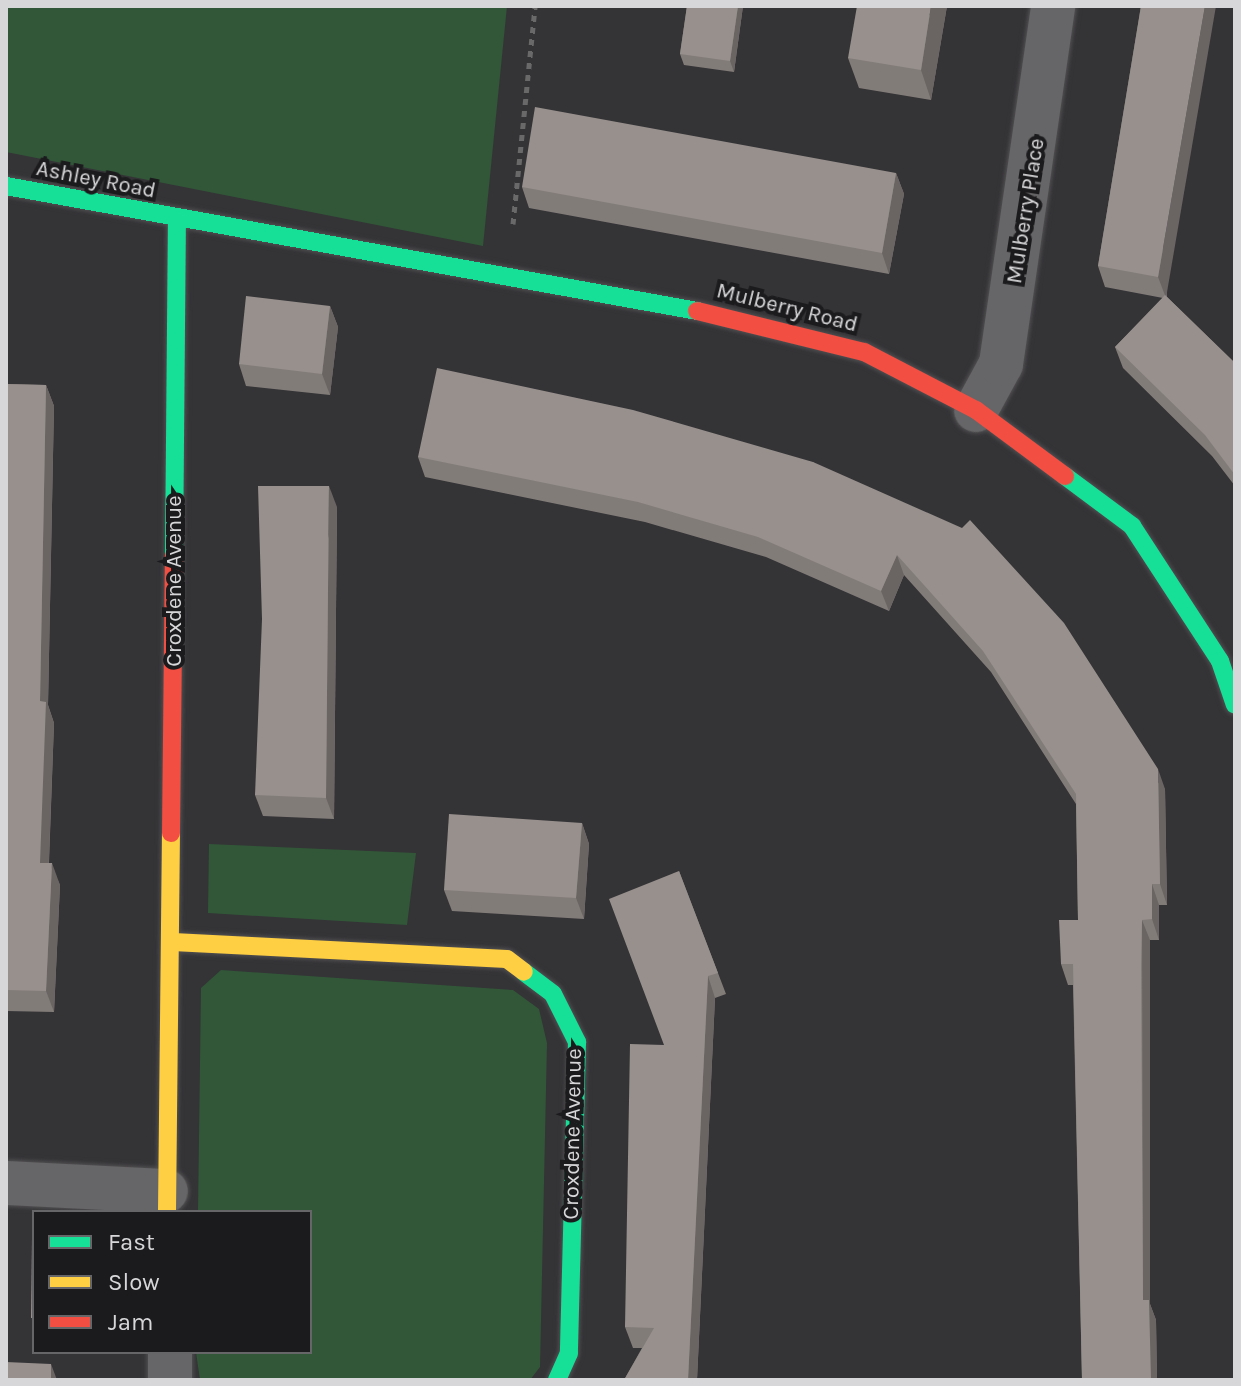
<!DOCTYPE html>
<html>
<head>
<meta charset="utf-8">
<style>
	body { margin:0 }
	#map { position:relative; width:1241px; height:1386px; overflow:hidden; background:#343336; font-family:Karla,sans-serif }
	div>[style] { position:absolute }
	.green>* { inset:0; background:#315738 }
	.path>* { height:5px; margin-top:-2.5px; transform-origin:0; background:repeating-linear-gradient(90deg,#69696a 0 6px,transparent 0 12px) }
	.roads { filter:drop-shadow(0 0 2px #515052) drop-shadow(0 0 2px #515052) }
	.street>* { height:44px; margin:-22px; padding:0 22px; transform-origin:22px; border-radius:22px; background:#666567 }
	.fast>* { height:18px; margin:-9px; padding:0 9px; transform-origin:9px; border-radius:9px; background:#16e098 }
	.slow>* { height:18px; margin:-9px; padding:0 9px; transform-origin:9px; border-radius:9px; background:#ffcf43 }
	.jam>* { height:18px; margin:-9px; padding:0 9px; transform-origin:9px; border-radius:9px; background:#f24e42 }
	.wall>* { inset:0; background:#827c79 }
	.shaded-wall>* { inset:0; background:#6a6563 }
	.building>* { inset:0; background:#97908d }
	span { translate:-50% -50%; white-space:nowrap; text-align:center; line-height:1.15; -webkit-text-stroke:8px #1b1a1c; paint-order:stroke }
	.street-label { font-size:22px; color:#d7d6d9 }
	.frame { position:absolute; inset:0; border:8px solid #d7d6d9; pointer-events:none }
	.legend { position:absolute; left:32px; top:1210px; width:280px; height:144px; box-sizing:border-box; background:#1b1a1c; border:2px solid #666568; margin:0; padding:10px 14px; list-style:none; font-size:24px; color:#d7d6d9 }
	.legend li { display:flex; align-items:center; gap:16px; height:40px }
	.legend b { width:40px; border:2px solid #666568 }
</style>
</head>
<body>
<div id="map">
	<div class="green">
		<i style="clip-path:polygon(6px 6px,507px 6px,483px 246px,6px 152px)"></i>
		<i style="clip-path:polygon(209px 844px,416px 853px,407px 925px,208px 913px)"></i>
		<i style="clip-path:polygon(221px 970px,513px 990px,539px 1009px,547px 1043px,540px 1367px,530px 1380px,200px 1380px,196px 1352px,310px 1352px,310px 1212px,198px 1212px,201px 988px)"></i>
	</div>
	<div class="path">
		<i style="left:513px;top:224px;width:219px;rotate:-84.2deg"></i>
	</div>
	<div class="roads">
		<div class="street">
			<i style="left:976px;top:410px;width:52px;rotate:-61.5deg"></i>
			<i style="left:1001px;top:364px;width:362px;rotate:-81.7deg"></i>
			<i style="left:6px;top:1183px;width:160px;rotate:2.9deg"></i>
			<i style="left:170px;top:1352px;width:28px;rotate:90deg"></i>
		</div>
		<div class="fast">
			<i style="left:6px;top:186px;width:702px;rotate:10.25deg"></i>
			<i style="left:1065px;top:476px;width:84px;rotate:36.7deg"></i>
			<i style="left:1132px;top:526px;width:161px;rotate:56.9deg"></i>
			<i style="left:1220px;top:661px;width:46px;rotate:71.2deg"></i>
			<i style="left:174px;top:556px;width:335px;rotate:-89.5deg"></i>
			<i style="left:524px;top:972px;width:36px;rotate:37deg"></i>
			<i style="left:553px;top:994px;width:54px;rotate:63.4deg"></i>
			<i style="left:577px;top:1042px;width:311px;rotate:91.5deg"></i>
			<i style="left:569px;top:1353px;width:30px;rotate:114deg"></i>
		</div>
		<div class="slow">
			<i style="left:173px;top:942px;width:334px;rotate:2.9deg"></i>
			<i style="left:507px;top:959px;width:21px;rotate:37deg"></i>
			<i style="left:167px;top:1212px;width:379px;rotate:-89.4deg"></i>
		</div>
		<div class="jam">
			<i style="left:697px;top:311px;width:172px;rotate:13.8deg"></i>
			<i style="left:864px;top:352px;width:126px;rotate:27.4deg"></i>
			<i style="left:976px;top:410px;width:111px;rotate:36.6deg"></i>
			<i style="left:171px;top:833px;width:277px;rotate:-89.4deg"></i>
		</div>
	</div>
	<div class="wall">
		<i style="clip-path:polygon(687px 6px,743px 6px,734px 72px,684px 65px,680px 54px)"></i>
		<i style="clip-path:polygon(947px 6px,931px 100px,859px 88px,848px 58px)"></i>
		<i style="clip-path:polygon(1141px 6px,1167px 297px,1235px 363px,1235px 486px,1212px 456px,1123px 368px,1115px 347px,1163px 298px,1105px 287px,1098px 266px)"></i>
		<i style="clip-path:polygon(896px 173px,904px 194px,889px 274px,529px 208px,522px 187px)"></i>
		<i style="clip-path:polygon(330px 306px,338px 327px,330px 395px,246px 386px,239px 364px)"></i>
		<i style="clip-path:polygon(6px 384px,46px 385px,54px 406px,48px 705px,54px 723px,49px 863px,60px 885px,54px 1012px,6px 1011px)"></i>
		<i style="clip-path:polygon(418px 457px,813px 462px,1165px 789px,1167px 905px,1159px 905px,1159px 940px,1150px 940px,1149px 984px,1150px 1304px,1156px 1320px,1157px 1380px,1082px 1380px,1073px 985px,1068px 985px,1061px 964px,1078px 920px,1076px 804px,991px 672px,904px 575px,889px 611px,766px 557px,645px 522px,425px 477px)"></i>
		<i style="clip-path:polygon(337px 507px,334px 819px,263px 816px,255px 795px)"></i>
		<i style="clip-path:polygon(582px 823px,589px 844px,584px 919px,452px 911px,444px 890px)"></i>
		<i style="clip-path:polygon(679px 871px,726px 994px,715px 998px,697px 1380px,624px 1380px,642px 1348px,633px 1348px,625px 1327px,664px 1045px)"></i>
	</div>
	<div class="shaded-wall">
		<i style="clip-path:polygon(738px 6px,743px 6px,734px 72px,730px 61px)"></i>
		<i style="clip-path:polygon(931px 6px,947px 6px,931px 100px,921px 70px)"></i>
		<i style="clip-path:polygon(1205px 6px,1216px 6px,1166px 298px,1158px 277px)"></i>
		<i style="clip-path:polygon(896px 173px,904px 194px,889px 274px,882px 253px)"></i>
		<i style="clip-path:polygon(330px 306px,338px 327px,330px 395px,322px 374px)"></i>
		<i style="clip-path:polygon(46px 385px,54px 406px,48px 705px,54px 723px,48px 884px,40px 863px,40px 701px)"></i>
		<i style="clip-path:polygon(329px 486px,337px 507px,334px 819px,326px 798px)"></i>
		<i style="clip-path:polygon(897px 555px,904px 575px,889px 611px,881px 591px)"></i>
		<i style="clip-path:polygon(1158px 769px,1165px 789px,1167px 905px,1160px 884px)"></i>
		<i style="clip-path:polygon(582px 823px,589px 844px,584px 919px,576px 898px)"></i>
		<i style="clip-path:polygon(52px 863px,60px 885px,54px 1012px,46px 991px)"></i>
		<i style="clip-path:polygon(1152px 884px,1159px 905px,1159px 940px,1152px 919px)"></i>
		<i style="clip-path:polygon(1142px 920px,1150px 940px,1150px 1304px,1156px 1320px,1157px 1380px,1150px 1380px,1143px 1300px)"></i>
		<i style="clip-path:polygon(708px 976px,715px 998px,697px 1380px,688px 1380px)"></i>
		<i style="clip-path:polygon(51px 1364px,57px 1380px,51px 1380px)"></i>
	</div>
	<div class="building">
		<i style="clip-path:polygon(687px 6px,738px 6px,730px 61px,680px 54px)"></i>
		<i style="clip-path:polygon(857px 6px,931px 6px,921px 70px,848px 58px)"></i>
		<i style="clip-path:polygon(1141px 6px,1205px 6px,1158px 277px,1098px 266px)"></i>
		<i style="clip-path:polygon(535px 107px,896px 173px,882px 253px,522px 187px)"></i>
		<i style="clip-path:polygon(1165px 295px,1235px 363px,1235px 475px,1205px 435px,1115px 347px)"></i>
		<i style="clip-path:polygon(246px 296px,330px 306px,322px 374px,239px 364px)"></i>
		<i style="clip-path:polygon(437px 368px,633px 410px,813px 462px,962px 528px,970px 520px,1064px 623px,1158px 769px,1160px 884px,1152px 884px,1152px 919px,1142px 920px,1141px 964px,1143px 1300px,1149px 1300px,1151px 1380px,1082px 1380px,1073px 964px,1061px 964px,1059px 920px,1078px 920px,1076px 794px,983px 651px,897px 555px,881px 591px,758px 537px,638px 502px,418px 457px)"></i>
		<i style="clip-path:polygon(6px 384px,46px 385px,40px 701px,46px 702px,40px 863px,52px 863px,46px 991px,6px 990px)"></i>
		<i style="clip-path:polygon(258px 486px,329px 486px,326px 798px,255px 795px,262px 619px)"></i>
		<i style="clip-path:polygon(449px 814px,582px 823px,576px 898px,444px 890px)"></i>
		<i style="clip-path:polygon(679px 871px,718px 973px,708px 976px,688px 1380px,624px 1380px,654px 1328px,625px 1327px,630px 1044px,664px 1045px,609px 899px)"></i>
		<i style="clip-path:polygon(32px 1238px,34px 1238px,34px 1318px,31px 1318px)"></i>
		<i style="clip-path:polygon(6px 1362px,51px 1364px,51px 1380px,6px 1380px)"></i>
	</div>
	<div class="street-label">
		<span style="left:96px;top:180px;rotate:11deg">Ashley Road</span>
		<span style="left:1026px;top:211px;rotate:-81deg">Mulberry Place</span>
		<span style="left:787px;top:308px;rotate:14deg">Mulberry Road</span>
		<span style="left:175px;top:581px;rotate:-90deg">Croxdene Avenue</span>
		<span style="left:573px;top:1134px;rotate:-89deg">Croxdene Avenue</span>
	</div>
	<div class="frame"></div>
	<ul class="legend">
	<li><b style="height:10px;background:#16e098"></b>Fast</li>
	<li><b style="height:10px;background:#ffcf43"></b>Slow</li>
	<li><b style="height:10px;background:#f24e42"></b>Jam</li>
	</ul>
</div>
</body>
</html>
